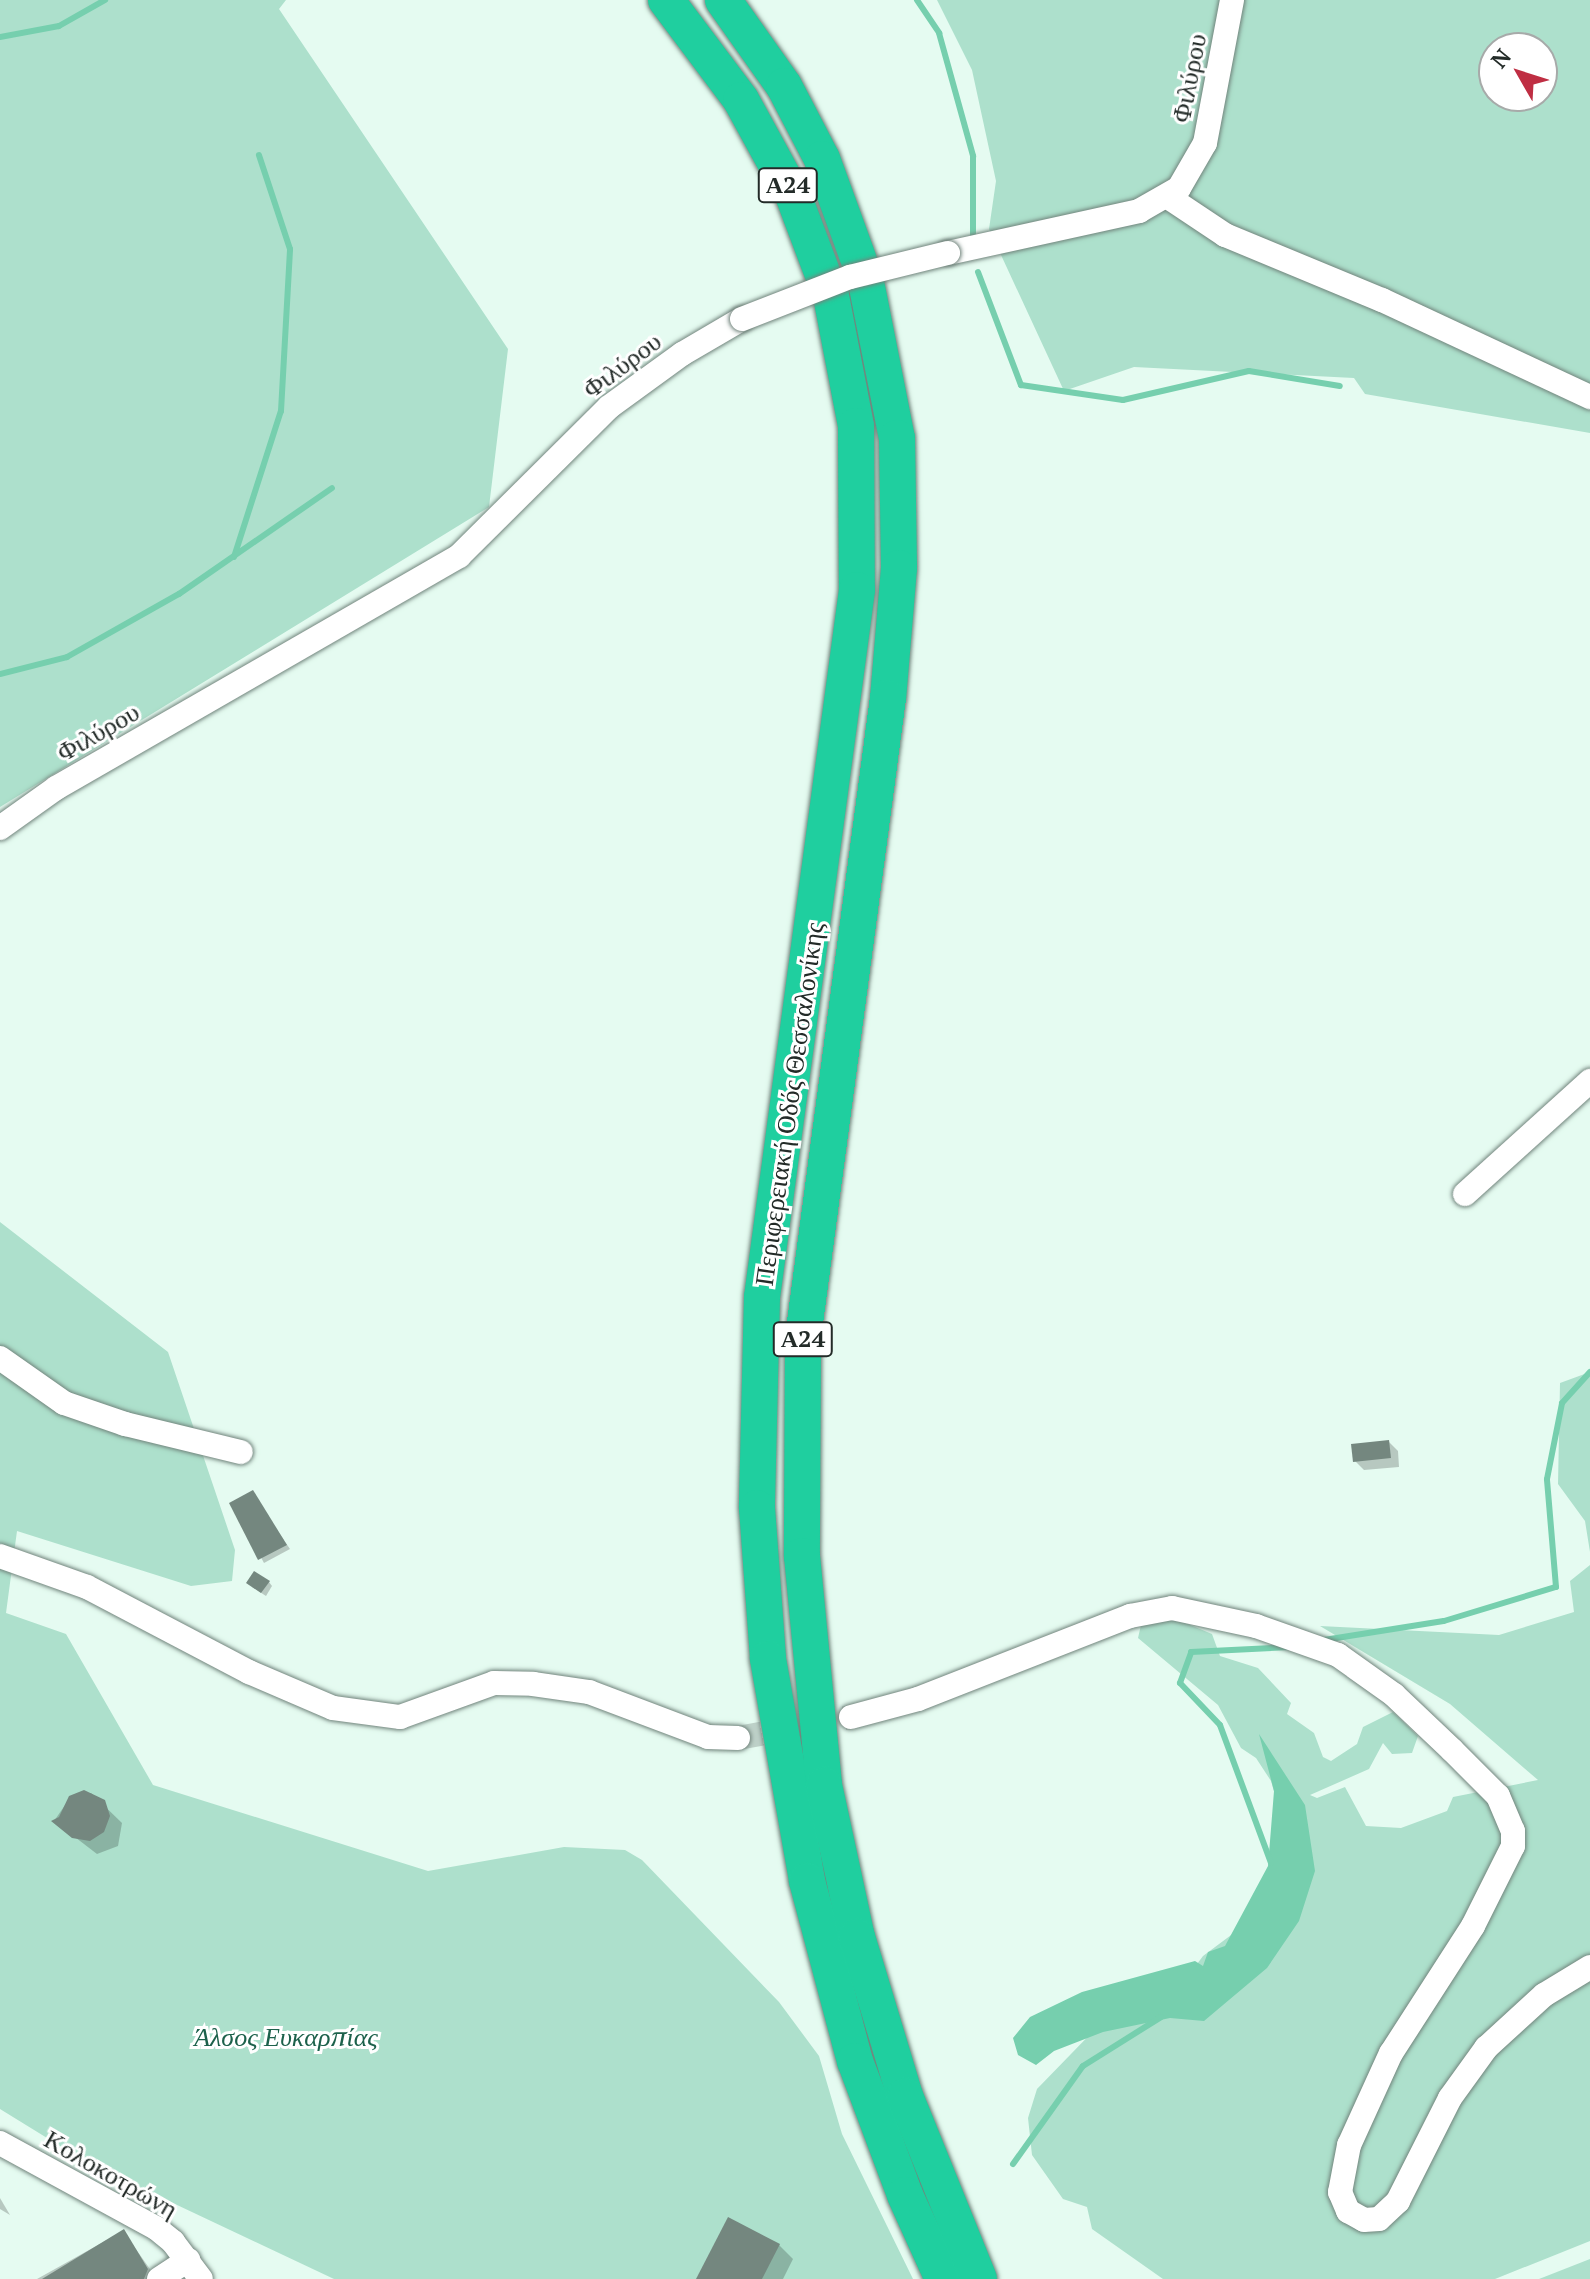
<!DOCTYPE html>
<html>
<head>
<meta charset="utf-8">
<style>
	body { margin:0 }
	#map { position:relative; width:1590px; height:2279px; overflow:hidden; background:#e5fbf1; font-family:"PT Serif",serif }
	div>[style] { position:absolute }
	.green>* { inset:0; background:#ade0cc }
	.water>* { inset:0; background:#76cfae }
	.shadow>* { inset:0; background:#0003 }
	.stream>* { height:6px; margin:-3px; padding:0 3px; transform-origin:3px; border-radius:3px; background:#76cfae }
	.building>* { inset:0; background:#74877f }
	.minor-tunnel>* { height:24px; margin-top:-12px; transform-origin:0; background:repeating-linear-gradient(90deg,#bed1c9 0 24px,transparent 0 36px) }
	.roads { filter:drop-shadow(0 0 2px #71847c) drop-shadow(0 0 2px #71847c) }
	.minor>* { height:24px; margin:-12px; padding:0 12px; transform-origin:12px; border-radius:12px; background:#fff }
	.highway>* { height:36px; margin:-18px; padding:0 18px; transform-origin:18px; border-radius:18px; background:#1fcf9f }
	.bridges { filter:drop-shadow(0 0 2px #71847c) drop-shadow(0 0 2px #71847c) }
	.minor-bridge>* { height:24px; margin:-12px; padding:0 12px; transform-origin:12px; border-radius:12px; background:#fff }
	span { translate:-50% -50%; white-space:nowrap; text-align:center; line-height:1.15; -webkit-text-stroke:6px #fff; paint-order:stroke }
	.shield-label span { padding:2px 6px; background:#fff; border:2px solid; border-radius:6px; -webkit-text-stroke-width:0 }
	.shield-label { font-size:24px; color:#232b28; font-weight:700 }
	.street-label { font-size:26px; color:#232b28 }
	.park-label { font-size:26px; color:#1c614b; font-style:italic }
	.north { position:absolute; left:1478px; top:32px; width:80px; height:80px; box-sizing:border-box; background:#fff; border:2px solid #a7aaa9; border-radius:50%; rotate:309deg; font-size:22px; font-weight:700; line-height:32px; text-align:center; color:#232b28 }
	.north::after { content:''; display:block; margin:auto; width:28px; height:36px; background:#bf2e43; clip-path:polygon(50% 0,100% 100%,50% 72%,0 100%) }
</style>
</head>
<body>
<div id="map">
	<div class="green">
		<i style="clip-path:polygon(0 0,286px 0,279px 9px,508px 349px,489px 507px,0 807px)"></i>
		<i style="clip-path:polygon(evenodd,937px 0,1590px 0,1590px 433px,1365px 394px,1354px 378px,1134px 367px,1064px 391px,989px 229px,996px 181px,972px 70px,937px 0,1494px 48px,1542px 48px,1542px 96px,1494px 96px,1494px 48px)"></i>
		<i style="clip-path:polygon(0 1222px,168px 1352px,235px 1550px,232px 1581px,191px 1586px,17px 1531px,6px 1613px,66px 1634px,153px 1785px,428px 1871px,564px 1847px,625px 1850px,642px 1860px,779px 2002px,819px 2056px,842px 2134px,913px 2279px,334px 2279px,86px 2162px,0 2109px)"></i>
		<i style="clip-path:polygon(1590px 1372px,1590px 1552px,1585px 1521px,1558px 1484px,1560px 1383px)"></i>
		<i style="clip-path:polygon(1590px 1565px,1590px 2241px,1495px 2279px,1163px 2279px,1092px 2229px,1087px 2207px,1063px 2199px,1032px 2155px,1028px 2118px,1037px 2089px,1137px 1986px,1194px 1968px,1203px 1956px,1278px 1900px,1279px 1809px,1271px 1781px,1256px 1758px,1241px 1748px,1218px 1705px,1138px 1638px,1141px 1625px,1176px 1619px,1212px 1634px,1220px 1656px,1258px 1668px,1291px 1703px,1287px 1714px,1314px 1733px,1323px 1757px,1331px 1761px,1357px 1744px,1363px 1727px,1393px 1712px,1418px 1736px,1412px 1753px,1392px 1754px,1383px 1743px,1369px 1769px,1310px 1795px,1317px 1798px,1345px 1787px,1366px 1826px,1401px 1828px,1447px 1811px,1453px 1797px,1538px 1780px,1450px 1704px,1320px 1626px,1499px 1635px,1574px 1612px,1570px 1581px)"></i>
		<i style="clip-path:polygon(1590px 2259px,1590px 2279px,1539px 2279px)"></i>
	</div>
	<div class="water">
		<i style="clip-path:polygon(1259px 1734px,1305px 1805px,1315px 1871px,1299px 1921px,1267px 1968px,1204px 2021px,1170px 2018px,1103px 2032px,1054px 2051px,1036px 2065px,1018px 2055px,1013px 2038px,1030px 2017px,1082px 1992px,1195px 1961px,1203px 1966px,1208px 1952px,1225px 1946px,1268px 1866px,1274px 1791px)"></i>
	</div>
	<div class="shadow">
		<i style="clip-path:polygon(1389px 1442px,1398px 1451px,1399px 1467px,1364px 1470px,1355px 1461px)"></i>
		<i style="clip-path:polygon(232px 1503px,277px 1530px,290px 1549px,264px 1563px)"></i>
		<i style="clip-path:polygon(269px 1582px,272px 1586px,266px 1596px,252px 1587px)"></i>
		<i style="clip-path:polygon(91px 1793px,122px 1823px,118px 1846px,97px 1854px,54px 1821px,70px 1798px)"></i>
		<i style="clip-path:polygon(0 2198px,10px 2215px,0 2209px)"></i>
		<i style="clip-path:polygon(123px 2231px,157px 2279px,37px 2279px)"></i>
		<i style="clip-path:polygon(779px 2245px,793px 2259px,783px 2279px,698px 2279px)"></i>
	</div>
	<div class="stream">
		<i style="left:917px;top:0;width:40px;rotate:56deg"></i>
		<i style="left:939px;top:33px;width:128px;rotate:74.5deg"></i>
		<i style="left:973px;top:156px;width:85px;rotate:90deg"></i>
		<i style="left:0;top:37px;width:60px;rotate:-10.6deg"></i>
		<i style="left:59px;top:26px;width:53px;rotate:-29.5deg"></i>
		<i style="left:978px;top:272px;width:121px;rotate:69.2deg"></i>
		<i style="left:1021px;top:385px;width:103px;rotate:8.4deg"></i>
		<i style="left:1123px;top:400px;width:129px;rotate:-13deg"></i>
		<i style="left:1249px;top:371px;width:92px;rotate:9.4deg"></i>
		<i style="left:234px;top:557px;width:153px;rotate:-72.2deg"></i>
		<i style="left:281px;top:411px;width:162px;rotate:-86.8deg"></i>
		<i style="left:290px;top:249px;width:99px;rotate:-108.3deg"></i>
		<i style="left:0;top:674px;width:69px;rotate:-14.2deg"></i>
		<i style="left:67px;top:657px;width:129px;rotate:-29.4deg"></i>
		<i style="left:179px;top:594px;width:186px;rotate:-34.7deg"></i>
		<i style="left:1324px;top:1640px;width:121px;rotate:-9deg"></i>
		<i style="left:1444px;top:1621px;width:117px;rotate:-16.9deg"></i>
		<i style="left:1556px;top:1587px;width:108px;rotate:-94.8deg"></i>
		<i style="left:1547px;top:1479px;width:77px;rotate:-78.8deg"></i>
		<i style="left:1562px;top:1403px;width:42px;rotate:-47.9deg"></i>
		<i style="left:1271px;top:1863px;width:147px;rotate:-110.3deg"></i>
		<i style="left:1220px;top:1725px;width:58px;rotate:-133.6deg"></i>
		<i style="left:1180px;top:1683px;width:33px;rotate:-70deg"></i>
		<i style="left:1191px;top:1652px;width:98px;rotate:-2.9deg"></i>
		<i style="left:1013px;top:2164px;width:120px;rotate:-54.5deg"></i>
		<i style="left:1083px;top:2066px;width:92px;rotate:-32.1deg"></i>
	</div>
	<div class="building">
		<i style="clip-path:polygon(1389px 1440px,1391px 1458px,1353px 1462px,1351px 1444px)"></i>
		<i style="clip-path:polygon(253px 1490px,287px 1545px,258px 1560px,229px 1503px)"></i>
		<i style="clip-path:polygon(254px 1571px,270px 1581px,261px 1593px,246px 1583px)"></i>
		<i style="clip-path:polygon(84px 1790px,105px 1800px,110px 1816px,104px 1832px,90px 1841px,72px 1838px,51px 1821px,59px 1817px,69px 1796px)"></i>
		<i style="clip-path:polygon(728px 2217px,780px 2244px,762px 2279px,696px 2279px)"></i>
		<i style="clip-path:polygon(124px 2229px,148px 2269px,144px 2279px,42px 2279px)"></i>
	</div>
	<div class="minor-tunnel">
		<i style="left:738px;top:1738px;width:115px;rotate:-10.5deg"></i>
	</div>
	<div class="roads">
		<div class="minor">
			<i style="left:1168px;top:197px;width:69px;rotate:33.7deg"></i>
			<i style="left:1225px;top:235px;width:170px;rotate:22.5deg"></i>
			<i style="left:1382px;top:300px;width:230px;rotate:25deg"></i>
			<i style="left:948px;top:253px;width:196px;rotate:-12.4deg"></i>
			<i style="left:1139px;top:211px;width:46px;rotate:-29.9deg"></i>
			<i style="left:1179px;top:188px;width:52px;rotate:-60deg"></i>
			<i style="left:1205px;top:143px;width:146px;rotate:-79.3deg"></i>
			<i style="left:0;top:828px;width:69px;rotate:-35.5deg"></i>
			<i style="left:56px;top:788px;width:465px;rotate:-29.9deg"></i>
			<i style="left:459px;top:556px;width:211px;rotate:-44.8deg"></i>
			<i style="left:609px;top:407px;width:90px;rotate:-36deg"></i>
			<i style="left:682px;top:354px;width:69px;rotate:-30.3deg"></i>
			<i style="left:1465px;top:1194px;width:169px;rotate:-42.1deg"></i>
			<i style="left:0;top:1358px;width:78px;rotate:35.1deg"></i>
			<i style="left:64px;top:1403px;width:65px;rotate:19deg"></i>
			<i style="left:125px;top:1424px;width:119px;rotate:13.6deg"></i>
			<i style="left:0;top:1556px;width:92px;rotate:19.6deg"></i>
			<i style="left:87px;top:1587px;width:183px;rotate:27.7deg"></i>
			<i style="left:249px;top:1672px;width:91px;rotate:23.2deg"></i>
			<i style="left:333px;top:1708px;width:68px;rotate:7.7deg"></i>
			<i style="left:400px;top:1717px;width:100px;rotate:-19.9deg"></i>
			<i style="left:494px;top:1683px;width:39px;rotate:1deg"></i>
			<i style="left:533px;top:1684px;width:57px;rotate:8.1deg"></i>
			<i style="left:589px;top:1692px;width:127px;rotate:20.7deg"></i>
			<i style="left:708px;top:1737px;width:30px;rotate:2deg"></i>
			<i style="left:851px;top:1717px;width:69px;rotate:-15deg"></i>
			<i style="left:918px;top:1699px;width:228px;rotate:-21.4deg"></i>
			<i style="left:1130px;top:1616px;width:43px;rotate:-10.8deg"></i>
			<i style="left:1172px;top:1608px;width:86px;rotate:12.1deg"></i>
			<i style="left:1256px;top:1626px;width:87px;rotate:19.5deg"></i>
			<i style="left:1338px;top:1655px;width:69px;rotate:35.5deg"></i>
			<i style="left:1394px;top:1695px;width:80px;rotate:43.5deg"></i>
			<i style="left:1452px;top:1750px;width:65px;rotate:45deg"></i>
			<i style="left:1498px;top:1796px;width:38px;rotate:67deg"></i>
			<i style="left:1513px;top:1831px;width:15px;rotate:90deg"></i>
			<i style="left:1513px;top:1846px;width:89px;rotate:116.6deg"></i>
			<i style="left:1473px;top:1926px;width:151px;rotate:122.8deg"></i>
			<i style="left:1391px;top:2053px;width:101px;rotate:114.5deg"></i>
			<i style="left:1349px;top:2145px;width:48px;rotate:100.8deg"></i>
			<i style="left:1340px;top:2192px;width:21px;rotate:67deg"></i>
			<i style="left:1348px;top:2211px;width:18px;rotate:29deg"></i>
			<i style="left:1364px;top:2220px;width:15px;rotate:-4deg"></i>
			<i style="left:1379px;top:2219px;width:26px;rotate:-43deg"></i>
			<i style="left:1398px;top:2201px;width:115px;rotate:-63.2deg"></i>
			<i style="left:1450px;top:2098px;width:62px;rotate:-54.2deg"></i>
			<i style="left:1486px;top:2048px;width:79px;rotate:-42.4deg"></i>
			<i style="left:1544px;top:1995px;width:54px;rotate:-31.3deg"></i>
			<i style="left:0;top:2143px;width:178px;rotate:28.6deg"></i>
			<i style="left:156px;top:2228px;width:22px;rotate:39deg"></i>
			<i style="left:173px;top:2242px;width:46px;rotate:52.9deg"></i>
			<i style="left:159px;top:2279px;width:35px;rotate:-33deg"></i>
		</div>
		<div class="highway">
			<i style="left:666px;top:0;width:125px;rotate:53.1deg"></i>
			<i style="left:741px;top:100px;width:108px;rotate:61.3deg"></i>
			<i style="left:793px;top:195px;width:108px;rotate:69.4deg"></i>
			<i style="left:831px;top:296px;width:132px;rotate:79.1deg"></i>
			<i style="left:856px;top:426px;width:164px;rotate:89.7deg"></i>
			<i style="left:857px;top:590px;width:713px;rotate:97.65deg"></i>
			<i style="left:762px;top:1297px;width:211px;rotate:91.4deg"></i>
			<i style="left:757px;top:1508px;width:151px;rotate:85.8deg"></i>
			<i style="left:768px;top:1659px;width:225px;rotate:80deg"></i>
			<i style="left:807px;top:1881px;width:186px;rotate:75.1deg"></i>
			<i style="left:855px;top:2061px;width:143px;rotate:69.5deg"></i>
			<i style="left:905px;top:2195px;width:92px;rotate:65.7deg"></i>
			<i style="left:723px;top:0;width:105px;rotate:54.7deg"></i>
			<i style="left:784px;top:86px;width:82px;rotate:62.5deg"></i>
			<i style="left:822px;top:159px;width:126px;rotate:70deg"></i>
			<i style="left:865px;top:277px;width:164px;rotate:78.8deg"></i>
			<i style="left:897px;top:438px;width:130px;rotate:89.1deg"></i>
			<i style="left:899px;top:568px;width:130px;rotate:94.8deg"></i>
			<i style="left:888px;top:698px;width:646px;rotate:97.57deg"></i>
			<i style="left:803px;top:1338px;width:218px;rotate:90.3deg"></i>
			<i style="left:802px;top:1556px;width:230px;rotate:84.5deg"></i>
			<i style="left:824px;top:1785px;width:156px;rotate:77.8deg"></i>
			<i style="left:857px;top:1937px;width:166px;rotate:73.2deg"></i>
			<i style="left:905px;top:2096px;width:197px;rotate:68deg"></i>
		</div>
	</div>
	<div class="bridges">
		<div class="minor-bridge">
			<i style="left:742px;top:319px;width:116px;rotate:-21.3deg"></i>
			<i style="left:850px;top:277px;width:101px;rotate:-13.8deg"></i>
		</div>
	</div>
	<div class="shield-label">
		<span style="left:788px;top:185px">Α24</span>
		<span style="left:803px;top:1339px">Α24</span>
	</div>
	<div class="street-label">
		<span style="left:1189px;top:78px;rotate:-79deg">Φιλύρου</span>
		<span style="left:622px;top:365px;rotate:-37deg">Φιλύρου</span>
		<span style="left:98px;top:732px;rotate:-30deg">Φιλύρου</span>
		<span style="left:789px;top:1104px;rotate:-82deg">Περιφερειακή Οδός Θεσσαλονίκης</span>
		<span style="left:111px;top:2174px;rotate:30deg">Κολοκοτρώνη</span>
	</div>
	<div class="park-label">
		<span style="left:286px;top:2037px">Άλσος Ευκαρπίας</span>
	</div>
	<div class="north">N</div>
</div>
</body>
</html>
